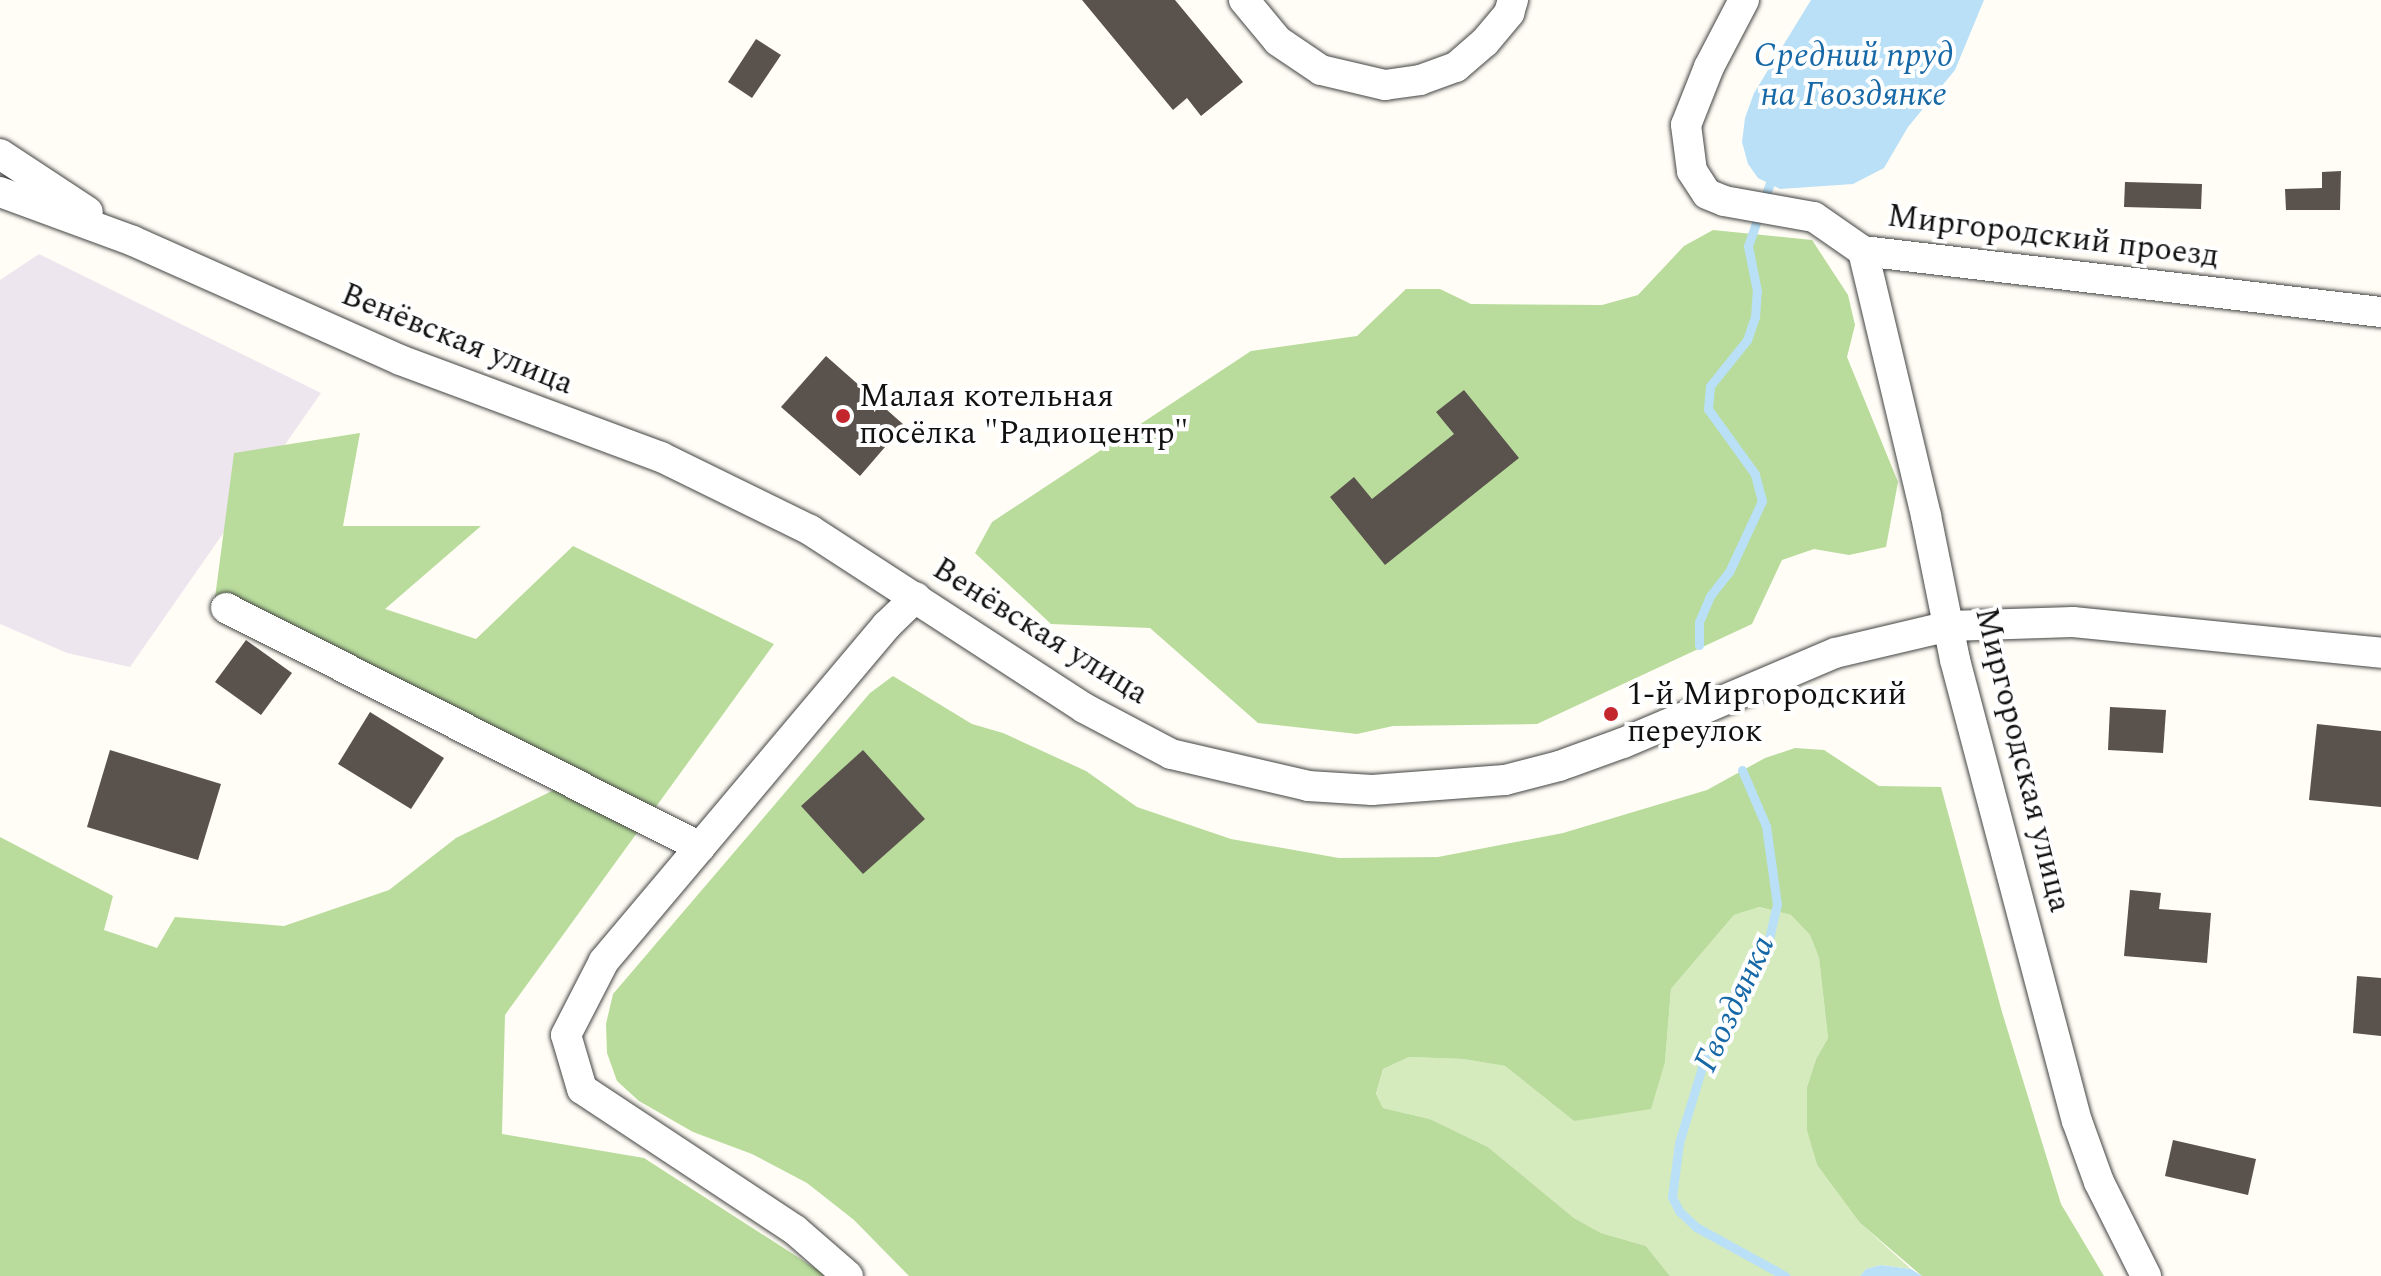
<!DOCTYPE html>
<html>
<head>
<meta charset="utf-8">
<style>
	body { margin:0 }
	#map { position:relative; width:2381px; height:1276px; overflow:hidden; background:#fffdf5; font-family:Spectral,serif }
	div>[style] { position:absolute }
	.industrial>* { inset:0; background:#eee6ef }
	.green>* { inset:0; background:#d5ebbd }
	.forest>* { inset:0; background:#b9dc9c }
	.water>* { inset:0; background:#b9e0f7 }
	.stream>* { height:9px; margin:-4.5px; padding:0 4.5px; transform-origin:4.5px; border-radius:4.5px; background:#b9e0f7 }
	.building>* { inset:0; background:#5a524d }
	.roads { filter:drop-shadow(0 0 2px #444) drop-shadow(0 0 2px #444) }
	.minor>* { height:30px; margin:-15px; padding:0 15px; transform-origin:15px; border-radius:15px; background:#fff }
	.dots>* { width:22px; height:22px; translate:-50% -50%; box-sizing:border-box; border:4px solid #fff; border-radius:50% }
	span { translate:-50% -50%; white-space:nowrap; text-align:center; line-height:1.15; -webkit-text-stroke:8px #fff; paint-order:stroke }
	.street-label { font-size:32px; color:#111 }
	.poi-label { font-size:32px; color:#111 }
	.left { translate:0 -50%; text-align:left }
	.water-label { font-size:34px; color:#1768a6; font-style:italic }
</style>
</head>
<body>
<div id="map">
	<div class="industrial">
		<i style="clip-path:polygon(39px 254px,321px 393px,130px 667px,67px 653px,0 624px,0 280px)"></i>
	</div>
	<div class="green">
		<i style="clip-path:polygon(1758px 907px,1791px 915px,1810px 935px,1819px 958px,1828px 1038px,1816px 1059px,1807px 1087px,1807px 1131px,1817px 1165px,1860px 1223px,1911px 1269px,1881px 1265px,1866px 1269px,1860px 1276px,1670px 1276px,1646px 1246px,1601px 1233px,1574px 1218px,1488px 1147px,1430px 1119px,1383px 1108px,1376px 1095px,1383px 1069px,1409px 1057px,1463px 1059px,1505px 1066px,1574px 1121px,1665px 1062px,1671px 989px,1734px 915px)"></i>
	</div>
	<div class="forest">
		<i style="clip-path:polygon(1713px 230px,1812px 240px,1848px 295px,1855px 325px,1847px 357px,1898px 482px,1886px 547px,1849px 555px,1814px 549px,1782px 560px,1752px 624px,1537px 724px,1393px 726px,1357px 734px,1258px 723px,1150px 628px,1051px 624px,975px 553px,992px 522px,1251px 351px,1357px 336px,1406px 289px,1440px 289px,1471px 304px,1602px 305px,1638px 295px,1684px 246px)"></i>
		<i style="clip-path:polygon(360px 433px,343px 526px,481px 526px,385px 609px,476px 639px,573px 546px,774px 644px,505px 1015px,502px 1134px,644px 1158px,827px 1276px,0 1276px,0 837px,113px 896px,104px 930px,157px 948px,175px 917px,284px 926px,389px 890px,456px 838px,560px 787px,213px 613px,234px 453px)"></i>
		<i style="clip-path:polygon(893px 676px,972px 724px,1003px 733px,1086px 771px,1137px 807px,1231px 839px,1339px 858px,1438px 857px,1563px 833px,1707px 790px,1765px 758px,1795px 748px,1824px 750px,1879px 786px,1941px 787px,2002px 1012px,2061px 1204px,2104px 1276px,1922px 1276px,1860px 1223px,1817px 1165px,1807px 1131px,1807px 1087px,1816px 1059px,1828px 1038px,1819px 958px,1810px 935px,1791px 915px,1759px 907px,1734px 915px,1671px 989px,1665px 1062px,1651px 1109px,1574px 1121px,1505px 1066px,1463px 1059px,1409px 1057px,1383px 1069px,1376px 1094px,1383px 1108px,1430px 1119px,1488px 1147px,1574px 1218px,1601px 1233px,1646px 1246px,1670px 1276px,909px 1276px,854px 1220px,807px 1183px,752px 1154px,693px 1132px,639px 1101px,617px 1081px,607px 1053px,606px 1024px,613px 994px,870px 693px)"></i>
	</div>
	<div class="water">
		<i style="clip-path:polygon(1811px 0,1984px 0,1955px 70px,1908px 127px,1884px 168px,1853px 184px,1780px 189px,1758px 178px,1748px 164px,1742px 142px,1745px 118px,1754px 93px)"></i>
		<i style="clip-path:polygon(1881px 1265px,1911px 1269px,1922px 1276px,1860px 1276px,1866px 1269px)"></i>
	</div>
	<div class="stream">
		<i style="left:1699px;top:645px;width:23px;rotate:-90deg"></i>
		<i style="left:1699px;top:622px;width:28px;rotate:-67deg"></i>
		<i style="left:1710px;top:596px;width:31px;rotate:-52deg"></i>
		<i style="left:1729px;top:572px;width:78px;rotate:-65.1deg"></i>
		<i style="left:1762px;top:501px;width:28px;rotate:-105deg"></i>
		<i style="left:1755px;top:474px;width:80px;rotate:-125.9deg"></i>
		<i style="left:1708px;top:409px;width:23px;rotate:-85deg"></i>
		<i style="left:1710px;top:386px;width:59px;rotate:-51.2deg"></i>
		<i style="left:1747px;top:340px;width:24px;rotate:-71deg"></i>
		<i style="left:1755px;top:317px;width:26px;rotate:-86deg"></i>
		<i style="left:1757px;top:291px;width:46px;rotate:-101.3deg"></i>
		<i style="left:1748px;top:246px;width:73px;rotate:-70.8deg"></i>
		<i style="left:1742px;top:770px;width:61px;rotate:66.8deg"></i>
		<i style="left:1766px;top:826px;width:79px;rotate:82deg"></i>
		<i style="left:1777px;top:904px;width:32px;rotate:103deg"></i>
		<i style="left:1770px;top:935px;width:135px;rotate:118.3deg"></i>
		<i style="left:1706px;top:1054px;width:93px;rotate:106.9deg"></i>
		<i style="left:1679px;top:1143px;width:54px;rotate:97.4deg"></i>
		<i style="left:1672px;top:1197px;width:16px;rotate:63deg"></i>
		<i style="left:1679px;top:1211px;width:23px;rotate:43deg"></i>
		<i style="left:1696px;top:1227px;width:102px;rotate:28.8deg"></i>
	</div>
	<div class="building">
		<i style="clip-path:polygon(1082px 0,1175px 0,1243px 82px,1201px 116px,1187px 98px,1173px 110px)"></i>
		<i style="clip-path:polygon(756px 39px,781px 55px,752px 98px,728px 82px)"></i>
		<i style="clip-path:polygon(2341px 171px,2340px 210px,2286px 210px,2285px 189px,2322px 188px,2322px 172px)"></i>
		<i style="clip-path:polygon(2125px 182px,2202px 184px,2201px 209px,2124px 207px)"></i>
		<i style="clip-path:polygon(826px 356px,904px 425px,860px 476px,781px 407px)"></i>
		<i style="clip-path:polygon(1464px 390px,1519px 458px,1385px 565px,1330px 497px,1354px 477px,1372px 499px,1454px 434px,1436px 412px)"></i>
		<i style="clip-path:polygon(246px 640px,292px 673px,261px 715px,215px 682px)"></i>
		<i style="clip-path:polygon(2110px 707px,2166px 710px,2163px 753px,2108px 750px)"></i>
		<i style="clip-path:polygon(370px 712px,444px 758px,411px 809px,338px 764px)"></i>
		<i style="clip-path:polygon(2317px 724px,2381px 731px,2381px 807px,2309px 800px)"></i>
		<i style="clip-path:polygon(110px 750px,221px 784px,198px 860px,87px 827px)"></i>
		<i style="clip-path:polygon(863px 750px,925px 819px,863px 874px,801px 806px)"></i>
		<i style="clip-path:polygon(2130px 890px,2161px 893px,2159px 909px,2211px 913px,2207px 963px,2124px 956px)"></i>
		<i style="clip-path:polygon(2357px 976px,2381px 978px,2381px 1036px,2353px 1033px)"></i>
		<i style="clip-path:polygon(2173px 1140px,2256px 1159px,2248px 1195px,2165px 1176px)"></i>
	</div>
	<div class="roads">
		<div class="minor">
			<i style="left:1244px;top:0;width:53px;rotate:50.3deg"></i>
			<i style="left:1278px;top:41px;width:52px;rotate:34deg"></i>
			<i style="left:1321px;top:70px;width:66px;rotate:13.2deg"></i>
			<i style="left:1385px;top:85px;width:35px;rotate:-8deg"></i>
			<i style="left:1420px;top:80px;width:38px;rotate:-20deg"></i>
			<i style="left:1456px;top:67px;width:38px;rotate:-41deg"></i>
			<i style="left:1485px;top:42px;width:38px;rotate:-50deg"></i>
			<i style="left:1509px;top:13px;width:14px;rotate:-73deg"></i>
			<i style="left:1744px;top:0;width:76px;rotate:117.6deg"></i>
			<i style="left:1709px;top:67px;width:62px;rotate:111.6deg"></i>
			<i style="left:1686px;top:125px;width:46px;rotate:82.6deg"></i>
			<i style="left:1692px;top:171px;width:27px;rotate:57deg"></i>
			<i style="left:1707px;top:194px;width:18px;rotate:22deg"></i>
			<i style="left:1724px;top:201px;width:91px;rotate:10.1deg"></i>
			<i style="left:1814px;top:217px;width:60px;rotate:34.8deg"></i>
			<i style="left:1863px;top:251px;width:522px;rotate:6.72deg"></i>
			<i style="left:0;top:154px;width:105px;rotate:33.4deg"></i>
			<i style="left:0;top:192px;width:142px;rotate:20.2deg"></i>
			<i style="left:133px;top:241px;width:292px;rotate:24deg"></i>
			<i style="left:400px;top:360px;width:278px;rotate:20.4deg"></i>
			<i style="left:661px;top:457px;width:166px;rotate:26.1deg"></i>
			<i style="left:810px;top:530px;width:327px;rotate:33deg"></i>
			<i style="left:1084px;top:708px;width:98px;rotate:27.9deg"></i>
			<i style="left:1171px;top:754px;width:141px;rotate:13.1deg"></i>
			<i style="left:1308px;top:786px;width:64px;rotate:3.6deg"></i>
			<i style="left:1372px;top:790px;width:133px;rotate:-4.3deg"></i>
			<i style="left:1505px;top:780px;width:56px;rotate:-14.5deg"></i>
			<i style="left:1559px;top:766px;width:68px;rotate:-19.8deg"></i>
			<i style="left:1623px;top:743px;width:230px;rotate:-23deg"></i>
			<i style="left:1835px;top:653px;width:117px;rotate:-13.3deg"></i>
			<i style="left:1949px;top:626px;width:124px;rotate:-1.8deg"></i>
			<i style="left:2073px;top:622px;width:310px;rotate:5.7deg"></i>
			<i style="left:1863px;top:251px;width:272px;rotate:76.6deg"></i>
			<i style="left:1926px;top:516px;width:147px;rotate:78.6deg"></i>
			<i style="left:1955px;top:660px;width:477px;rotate:75.2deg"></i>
			<i style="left:2077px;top:1121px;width:65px;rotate:70.2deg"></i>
			<i style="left:2099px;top:1182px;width:105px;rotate:63.4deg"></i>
			<i style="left:226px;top:608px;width:531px;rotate:26.76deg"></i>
			<i style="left:848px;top:1276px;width:70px;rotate:-139deg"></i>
			<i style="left:795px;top:1230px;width:255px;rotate:-146.5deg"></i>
			<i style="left:582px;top:1089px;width:56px;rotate:-106.5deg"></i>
			<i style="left:566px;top:1035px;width:83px;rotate:-62.8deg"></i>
			<i style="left:604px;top:961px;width:439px;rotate:-49.9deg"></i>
			<i style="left:887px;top:625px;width:40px;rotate:-44deg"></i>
		</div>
	</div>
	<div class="dots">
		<i style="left:843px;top:416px;background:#c4262e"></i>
		<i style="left:1611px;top:714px;background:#c4262e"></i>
	</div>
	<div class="street-label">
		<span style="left:2053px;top:237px;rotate:7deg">Миргородский проезд</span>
		<span style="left:457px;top:340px;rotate:22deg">Венёвская улица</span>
		<span style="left:1040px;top:632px;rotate:32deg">Венёвская улица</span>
		<span style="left:2022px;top:760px;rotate:76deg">Миргородская улица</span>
	</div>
	<div class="poi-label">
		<span class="left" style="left:859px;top:416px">Малая котельная<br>посёлка "Радиоцентр"</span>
		<span class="left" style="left:1627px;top:714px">1-й Миргородский<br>переулок</span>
	</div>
	<div class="water-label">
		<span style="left:1854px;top:76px">Средний пруд<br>на Гвоздянке</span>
		<span style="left:1735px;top:1004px;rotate:-65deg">Гвоздянка</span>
	</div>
</div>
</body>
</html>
